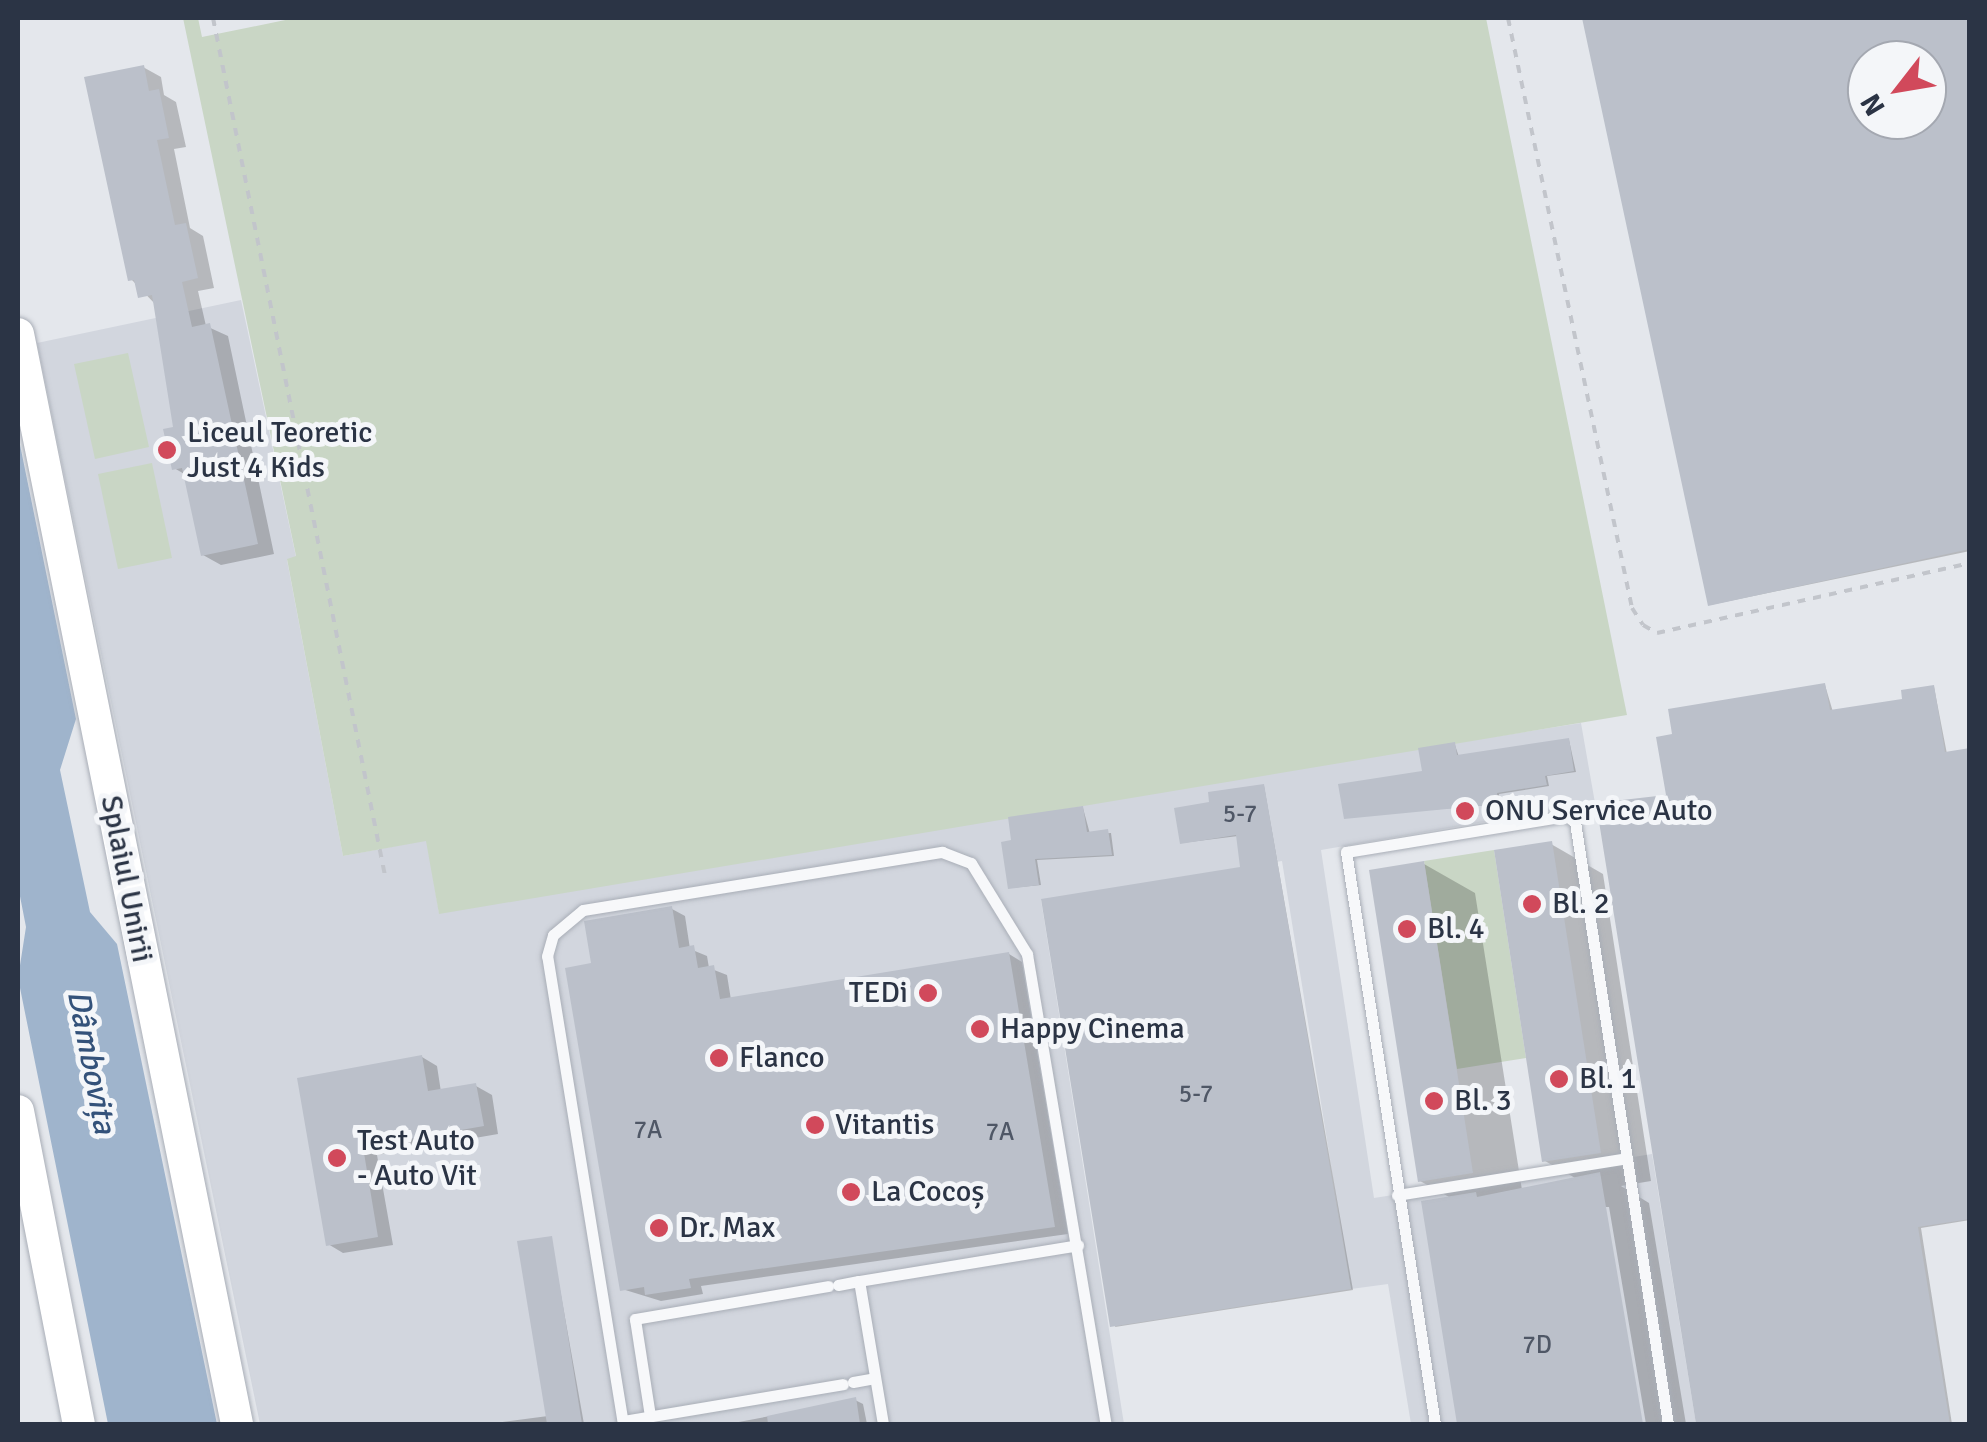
<!DOCTYPE html>
<html>
<head>
<meta charset="utf-8">
<style>
	body { margin:0 }
	#map { position:relative; width:1987px; height:1442px; overflow:hidden; background:#e4e7ec; font-family:Signika,sans-serif }
	div>[style] { position:absolute }
	.built>* { inset:0; background:#d2d6de }
	.green>* { inset:0; background:#c9d6c5 }
	.water>* { inset:0; background:#9fb4cc }
	.shadow>* { inset:0; background:#0003 }
	.building>* { inset:0; background:#bbc0ca }
	.path>* { height:4px; margin-top:-2px; transform-origin:0; background:repeating-linear-gradient(90deg,#c2c5cb 0 8px,transparent 0 16px) }
	.roads { filter:drop-shadow(0 0 2px #a9aeb7) drop-shadow(0 0 2px #a9aeb7) }
	.service>* { height:11px; margin:-5.5px; padding:0 5.5px; transform-origin:5.5px; border-radius:5.5px; background:#f7f8fa }
	.secondary>* { height:32px; margin:-16px; padding:0 16px; transform-origin:16px; border-radius:16px; background:#fff }
	.dots>* { width:28px; height:28px; translate:-50% -50%; box-sizing:border-box; border:5px solid #f4f6f9; border-radius:50% }
	span { translate:-50% -50%; white-space:nowrap; text-align:center; line-height:1.15; -webkit-text-stroke:10px #f4f6f9; paint-order:stroke }
	.number-label { font-size:25px; color:#4f5766 }
	.number-label span { -webkit-text-stroke-width:0 }
	.poi-label { font-size:30px; color:#2b3445 }
	.left { translate:0 -50%; text-align:left }
	.right { translate:-100% -50%; text-align:right }
	.street-label { font-size:30px; color:#2b3445 }
	.water-label { font-size:32px; color:#34527a; font-style:italic }
	.frame { position:absolute; inset:0; border:20px solid #2b3445; pointer-events:none }
	.north { position:absolute; left:1847px; top:40px; width:100px; height:100px; box-sizing:border-box; background:#f4f6f9; border:2px solid #a4a8b1; border-radius:50%; rotate:239deg; font-size:28px; font-weight:700; line-height:40px; text-align:center; color:#2b3445 }
	.north::after { content:''; display:block; margin:auto; width:35px; height:45px; background:#d1495b; clip-path:polygon(50% 0,100% 100%,50% 72%,0 100%) }
</style>
</head>
<body>
<div id="map">
	<div class="built">
		<i style="clip-path:polygon(241px 300px,296px 557px,287px 560px,343px 856px,427px 840px,439px 913px,995px 815px,1581px 723px,1595px 803px,1321px 850px,1374px 1198px,1652px 1154px,1696px 1424px,1411px 1424px,1388px 1284px,1351px 1289px,1282px 861px,1041px 900px,1124px 1424px,260px 1424px,37px 343px)"></i>
	</div>
	<div class="green">
		<i style="clip-path:polygon(183px 18px,198px 18px,202px 37px,295px 18px,1486px 18px,1627px 715px,439px 914px,426px 841px,343px 856px,287px 559px,296px 556px)"></i>
		<i style="clip-path:polygon(128px 353px,149px 447px,95px 459px,74px 364px)"></i>
		<i style="clip-path:polygon(152px 463px,172px 558px,118px 569px,98px 474px)"></i>
		<i style="clip-path:polygon(1494px 850px,1526px 1058px,1457px 1069px,1424px 861px)"></i>
	</div>
	<div class="water">
		<i style="clip-path:polygon(18px 435px,76px 719px,60px 770px,90px 912px,117px 944px,217px 1424px,108px 1424px,18px 978px,26px 927px,18px 886px)"></i>
	</div>
	<div class="shadow">
		<i style="clip-path:polygon(evenodd,1585px 18px,1970px 18px,1970px 551px,1710px 605px,1585px 18px,1867px 60px,1927px 60px,1927px 120px,1867px 120px,1867px 60px)"></i>
		<i style="clip-path:polygon(143px 67px,161px 77px,164px 95px,176px 102px,186px 147px,174px 149px,190px 228px,203px 236px,214px 288px,198px 291px,206px 326px,228px 336px,274px 554px,221px 565px,203px 555px,186px 475px,174px 468px,176px 429px,156px 305px,131px 279px)"></i>
		<i style="clip-path:polygon(1825px 685px,1833px 712px,1905px 701px,1934px 687px,1947px 754px,1970px 750px,1970px 1220px,1921px 1228px,1952px 1424px,1698px 1424px,1598px 806px,1669px 797px)"></i>
		<i style="clip-path:polygon(1569px 740px,1576px 772px,1547px 776px,1549px 786px,1499px 794px,1500px 804px,1346px 817px,1424px 773px,1455px 745px,1459px 757px)"></i>
		<i style="clip-path:polygon(1264px 786px,1353px 1290px,1115px 1327px,1243px 870px,1238px 836px,1182px 843px,1212px 804px)"></i>
		<i style="clip-path:polygon(1083px 808px,1090px 834px,1111px 833px,1114px 856px,1037px 860px,1041px 885px,1011px 888px,1004px 844px)"></i>
		<i style="clip-path:polygon(1551px 844px,1603px 874px,1651px 1181px,1621px 1186px,1649px 1203px,1686px 1424px,1646px 1424px,1609px 1207px,1604px 1207px,1641px 1424px,1460px 1424px,1424px 1203px,1451px 1198px,1420px 1181px,1424px 864px,1475px 893px,1522px 1190px,1577px 1179px,1545px 1161px)"></i>
		<i style="clip-path:polygon(672px 909px,685px 916px,690px 949px,707px 956px,709px 968px,727px 975px,731px 1000px,1009px 954px,1022px 962px,1068px 1234px,701px 1286px,703px 1294px,661px 1301px,622px 1289px,594px 966px)"></i>
		<i style="clip-path:polygon(422px 1057px,437px 1066px,441px 1092px,476px 1086px,492px 1095px,498px 1134px,377px 1155px,393px 1245px,343px 1253px,328px 1244px,300px 1080px)"></i>
		<i style="clip-path:polygon(551px 1239px,584px 1424px,487px 1424px,548px 1416px)"></i>
		<i style="clip-path:polygon(855px 1400px,863px 1404px,867px 1424px,728px 1424px)"></i>
	</div>
	<div class="building">
		<i style="clip-path:polygon(evenodd,1582px 18px,1970px 18px,1970px 549px,1708px 606px,1582px 18px,1867px 60px,1927px 60px,1927px 120px,1867px 120px,1867px 60px)"></i>
		<i style="clip-path:polygon(144px 65px,149px 91px,159px 89px,169px 138px,157px 140px,175px 225px,186px 223px,198px 278px,182px 282px,192px 327px,210px 323px,258px 544px,201px 556px,182px 468px,172px 470px,163px 429px,173px 427px,152px 295px,138px 298px,134px 280px,128px 281px,84px 77px)"></i>
		<i style="clip-path:polygon(1825px 683px,1830px 710px,1902px 699px,1901px 690px,1934px 685px,1945px 752px,1970px 748px,1970px 1219px,1918px 1227px,1950px 1424px,1696px 1424px,1596px 803px,1666px 795px,1656px 737px,1672px 734px,1668px 709px)"></i>
		<i style="clip-path:polygon(1569px 738px,1574px 771px,1545px 776px,1547px 785px,1497px 793px,1498px 804px,1344px 819px,1338px 784px,1422px 771px,1418px 748px,1455px 742px,1457px 755px)"></i>
		<i style="clip-path:polygon(1264px 784px,1351px 1289px,1110px 1327px,1041px 899px,1240px 867px,1236px 835px,1180px 844px,1174px 808px,1209px 802px,1208px 792px)"></i>
		<i style="clip-path:polygon(1083px 806px,1087px 832px,1108px 829px,1112px 855px,1035px 859px,1039px 885px,1008px 889px,1001px 842px,1011px 840px,1008px 817px)"></i>
		<i style="clip-path:polygon(1552px 841px,1601px 1153px,1542px 1162px,1494px 850px)"></i>
		<i style="clip-path:polygon(1424px 861px,1473px 1173px,1418px 1182px,1369px 870px)"></i>
		<i style="clip-path:polygon(672px 906px,679px 948px,694px 945px,698px 968px,714px 965px,720px 999px,1009px 952px,1055px 1227px,689px 1279px,691px 1288px,645px 1295px,644px 1287px,620px 1291px,565px 968px,591px 963px,584px 921px)"></i>
		<i style="clip-path:polygon(422px 1055px,428px 1091px,476px 1083px,484px 1126px,363px 1147px,378px 1237px,326px 1246px,297px 1078px)"></i>
		<i style="clip-path:polygon(1600px 1172px,1643px 1424px,1457px 1424px,1421px 1201px,1476px 1192px,1477px 1197px)"></i>
		<i style="clip-path:polygon(552px 1236px,582px 1424px,547px 1424px,517px 1241px)"></i>
		<i style="clip-path:polygon(856px 1397px,860px 1424px,768px 1424px,767px 1416px)"></i>
	</div>
	<div class="path">
		<i style="left:213px;top:18px;width:875px;rotate:78.66deg"></i>
		<i style="left:1508px;top:18px;width:603px;rotate:78.13deg"></i>
		<i style="left:1632px;top:608px;width:20px;rotate:57deg"></i>
		<i style="left:1643px;top:625px;width:16px;rotate:30deg"></i>
		<i style="left:1657px;top:633px;width:321px;rotate:-12.6deg"></i>
	</div>
	<div class="roads">
		<div class="service">
			<i style="left:1397px;top:1195px;width:233px;rotate:-9.1deg"></i>
			<i style="left:838px;top:1285px;width:21px;rotate:-11deg"></i>
			<i style="left:853px;top:1382px;width:22px;rotate:-10deg"></i>
			<i style="left:650px;top:1416px;width:98px;rotate:-98.8deg"></i>
			<i style="left:635px;top:1319px;width:196px;rotate:-9.7deg"></i>
			<i style="left:623px;top:1421px;width:223px;rotate:-9.5deg"></i>
			<i style="left:623px;top:1424px;width:474px;rotate:-99.2deg"></i>
			<i style="left:547px;top:956px;width:22px;rotate:-74deg"></i>
			<i style="left:553px;top:935px;width:39px;rotate:-40deg"></i>
			<i style="left:583px;top:910px;width:364px;rotate:-9.2deg"></i>
			<i style="left:942px;top:852px;width:31px;rotate:21deg"></i>
			<i style="left:971px;top:863px;width:107px;rotate:58.4deg"></i>
			<i style="left:1027px;top:954px;width:477px;rotate:80.5deg"></i>
			<i style="left:883px;top:1424px;width:145px;rotate:-99.5deg"></i>
			<i style="left:859px;top:1281px;width:222px;rotate:-9.3deg"></i>
			<i style="left:1435px;top:1424px;width:579px;rotate:-98.84deg"></i>
			<i style="left:1346px;top:852px;width:224px;rotate:-9.3deg"></i>
			<i style="left:1567px;top:816px;width:10px;rotate:37deg"></i>
			<i style="left:1575px;top:822px;width:609px;rotate:81.22deg"></i>
		</div>
		<div class="secondary">
			<i style="left:18px;top:334px;width:1112px;rotate:78.64deg"></i>
			<i style="left:18px;top:1111px;width:319px;rotate:79deg"></i>
		</div>
	</div>
	<div class="dots">
		<i style="left:167px;top:450px;background:#d1495b"></i>
		<i style="left:1465px;top:811px;background:#d1495b"></i>
		<i style="left:1532px;top:904px;background:#d1495b"></i>
		<i style="left:1407px;top:929px;background:#d1495b"></i>
		<i style="left:928px;top:993px;background:#d1495b"></i>
		<i style="left:980px;top:1029px;background:#d1495b"></i>
		<i style="left:719px;top:1058px;background:#d1495b"></i>
		<i style="left:1559px;top:1079px;background:#d1495b"></i>
		<i style="left:1434px;top:1101px;background:#d1495b"></i>
		<i style="left:815px;top:1125px;background:#d1495b"></i>
		<i style="left:337px;top:1158px;background:#d1495b"></i>
		<i style="left:851px;top:1192px;background:#d1495b"></i>
		<i style="left:659px;top:1228px;background:#d1495b"></i>
	</div>
	<div class="number-label">
		<span style="left:1240px;top:814px">5-7</span>
		<span style="left:1196px;top:1094px">5-7</span>
		<span style="left:648px;top:1130px">7A</span>
		<span style="left:1000px;top:1132px">7A</span>
		<span style="left:1537px;top:1345px">7D</span>
	</div>
	<div class="poi-label">
		<span class="left" style="left:187px;top:450px">Liceul Teoretic<br>Just 4 Kids</span>
		<span class="left" style="left:1485px;top:811px">ONU Service Auto</span>
		<span class="left" style="left:1552px;top:904px">Bl. 2</span>
		<span class="left" style="left:1427px;top:929px">Bl. 4</span>
		<span class="right" style="left:908px;top:993px">TEDi</span>
		<span class="left" style="left:1000px;top:1029px">Happy Cinema</span>
		<span class="left" style="left:739px;top:1058px">Flanco</span>
		<span class="left" style="left:1579px;top:1079px">Bl. 1</span>
		<span class="left" style="left:1454px;top:1101px">Bl. 3</span>
		<span class="left" style="left:835px;top:1125px">Vitantis</span>
		<span class="left" style="left:357px;top:1158px">Test Auto<br>- Auto Vit</span>
		<span class="left" style="left:871px;top:1192px">La Cocoș</span>
		<span class="left" style="left:679px;top:1228px">Dr. Max</span>
	</div>
	<div class="street-label">
		<span style="left:126px;top:879px;rotate:79deg">Splaiul Unirii</span>
	</div>
	<div class="water-label">
		<span style="left:91px;top:1062px;rotate:79deg">Dâmbovița</span>
	</div>
	<div class="frame"></div>
	<div class="north">N</div>
</div>
</body>
</html>
